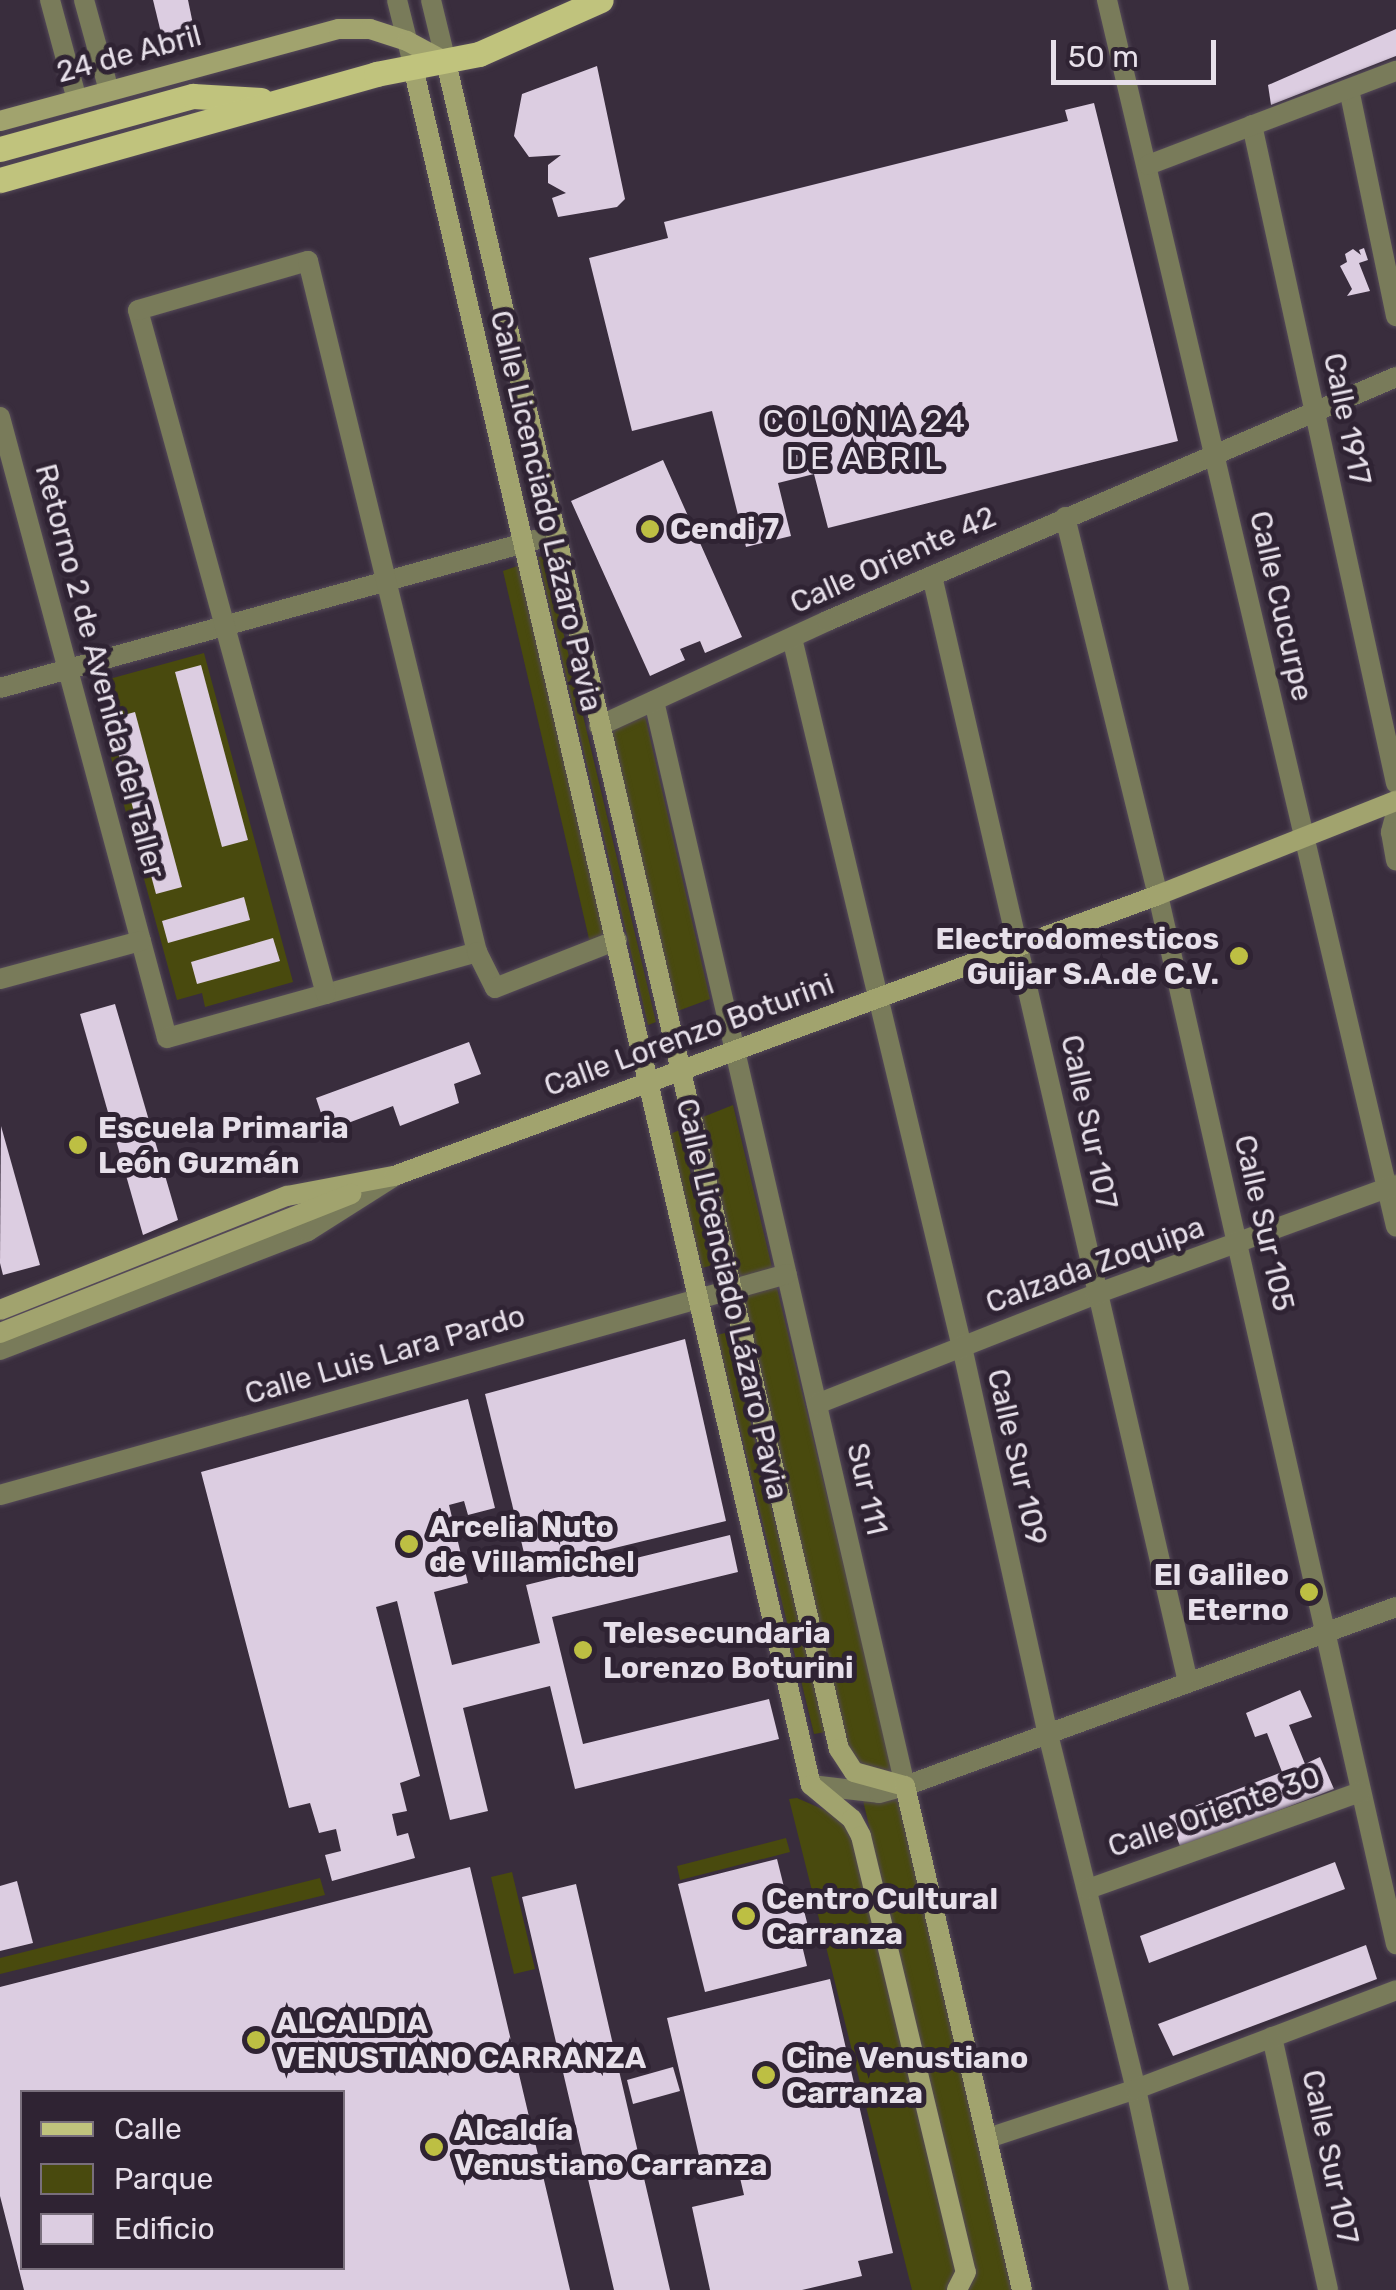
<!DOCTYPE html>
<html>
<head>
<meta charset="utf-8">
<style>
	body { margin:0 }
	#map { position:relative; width:1396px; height:2290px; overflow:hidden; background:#392d3d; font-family:Rubik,sans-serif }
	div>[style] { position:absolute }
	.green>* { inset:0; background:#494a0e }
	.building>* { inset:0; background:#dccde1 }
	.roads { filter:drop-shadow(0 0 2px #554a59) drop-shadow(0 0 2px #554a59) }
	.street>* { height:20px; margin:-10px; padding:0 10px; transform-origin:10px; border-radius:10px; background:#797b5a }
	.secondary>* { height:20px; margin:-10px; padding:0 10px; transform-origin:10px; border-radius:10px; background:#a1a36e }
	.primary>* { height:25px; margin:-12.5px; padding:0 12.5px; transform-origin:12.5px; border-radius:12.5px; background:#c0c37d }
	.dots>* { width:28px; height:28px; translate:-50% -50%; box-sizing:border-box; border:5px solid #2f2333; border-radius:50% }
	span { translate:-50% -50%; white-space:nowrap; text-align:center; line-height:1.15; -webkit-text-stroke:10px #2f2333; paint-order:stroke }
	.street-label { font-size:30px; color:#e7e0ea }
	.poi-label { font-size:30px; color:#e7e0ea; font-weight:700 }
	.left { translate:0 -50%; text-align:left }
	.right { translate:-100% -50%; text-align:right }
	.neighbourhood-label { font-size:32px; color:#e7e0ea; letter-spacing:2.5px }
	.legend { position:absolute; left:20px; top:2090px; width:325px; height:180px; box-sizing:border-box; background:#2f2333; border:2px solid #796f7c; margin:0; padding:12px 18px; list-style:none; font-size:30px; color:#e7e0ea }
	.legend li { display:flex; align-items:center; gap:20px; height:50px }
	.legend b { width:50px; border:2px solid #796f7c }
	.scale { position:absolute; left:1051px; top:40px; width:165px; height:45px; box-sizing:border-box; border:5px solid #e7e0ea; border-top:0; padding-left:12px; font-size:30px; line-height:35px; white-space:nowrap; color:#e7e0ea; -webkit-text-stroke:8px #2f2333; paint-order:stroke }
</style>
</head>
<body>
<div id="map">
	<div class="green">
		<i style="clip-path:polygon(545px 556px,656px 1022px,648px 1025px,538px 557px)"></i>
		<i style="clip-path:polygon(523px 564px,605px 939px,590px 943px,503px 571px)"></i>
		<i style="clip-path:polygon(204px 653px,293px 982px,205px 1007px,202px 993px,177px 1000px,91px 684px)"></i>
		<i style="clip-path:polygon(645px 716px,710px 999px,675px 1012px,611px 731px)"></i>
		<i style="clip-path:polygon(733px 1105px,907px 1829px,1013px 2290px,912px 2290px,789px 1799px,797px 1798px,870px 1830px,853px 1758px,846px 1749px,698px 1119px)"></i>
		<i style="clip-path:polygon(680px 1130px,713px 1265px,702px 1268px,670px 1134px)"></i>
		<i style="clip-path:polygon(729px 1332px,826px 1732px,814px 1734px,717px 1335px)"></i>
		<i style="clip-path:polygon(786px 1838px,790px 1852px,680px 1880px,677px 1866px)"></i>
		<i style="clip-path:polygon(512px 1872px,535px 1969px,514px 1974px,491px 1877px)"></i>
		<i style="clip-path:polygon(320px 1878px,325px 1895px,0 1974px,0 1958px)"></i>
	</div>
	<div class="building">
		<i style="clip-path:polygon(153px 0,188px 0,195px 34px,163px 41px)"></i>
		<i style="clip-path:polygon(1396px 29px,1396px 56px,1271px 105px,1268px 85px)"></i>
		<i style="clip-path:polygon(597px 66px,625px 199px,617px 207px,558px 217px,552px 198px,566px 193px,548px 183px,548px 165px,561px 155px,529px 157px,514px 136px,522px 94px)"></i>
		<i style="clip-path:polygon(1094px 103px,1178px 441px,828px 528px,814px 474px,778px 483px,791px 536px,746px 547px,712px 411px,632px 431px,589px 258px,668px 238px,664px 222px,1068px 121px,1065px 110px)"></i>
		<i style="clip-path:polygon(1364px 248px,1368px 260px,1359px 263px,1370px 291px,1347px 296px,1352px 289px,1340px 266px,1347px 262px,1345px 254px,1353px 249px,1361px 255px,1359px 250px)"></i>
		<i style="clip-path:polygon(663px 460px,742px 637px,705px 653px,700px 641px,680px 649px,685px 660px,650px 676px,571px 501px)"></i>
		<i style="clip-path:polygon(201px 665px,248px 840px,222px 847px,175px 672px)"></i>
		<i style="clip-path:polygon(135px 712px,182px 887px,156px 894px,109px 719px)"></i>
		<i style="clip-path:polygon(244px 897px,250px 920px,168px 943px,162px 921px)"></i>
		<i style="clip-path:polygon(273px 938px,280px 961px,197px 984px,191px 962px)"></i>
		<i style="clip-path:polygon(115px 1004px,178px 1220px,143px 1235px,80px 1014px)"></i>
		<i style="clip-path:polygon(469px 1042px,481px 1074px,454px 1084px,459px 1103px,400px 1126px,393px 1106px,327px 1131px,316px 1098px)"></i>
		<i style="clip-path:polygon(1px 1126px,40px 1265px,3px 1275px,0 1263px)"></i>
		<i style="clip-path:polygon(685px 1339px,726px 1521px,528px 1569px,485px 1394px)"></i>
		<i style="clip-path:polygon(468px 1399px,495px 1508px,468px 1515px,464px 1501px,449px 1505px,468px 1583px,434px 1592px,452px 1665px,540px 1643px,526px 1585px,730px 1535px,738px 1572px,552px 1617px,583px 1744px,769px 1699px,779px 1739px,575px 1789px,550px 1686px,463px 1708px,488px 1811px,450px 1820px,397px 1601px,376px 1607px,420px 1776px,400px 1783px,407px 1811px,392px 1814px,397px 1836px,408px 1833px,415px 1858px,332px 1881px,325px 1855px,341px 1851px,336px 1829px,319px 1833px,310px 1803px,289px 1808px,201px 1472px)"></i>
		<i style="clip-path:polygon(1300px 1690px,1312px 1717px,1289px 1725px,1305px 1764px,1320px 1757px,1334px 1789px,1181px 1849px,1169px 1816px,1282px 1772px,1267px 1733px,1255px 1737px,1246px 1713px)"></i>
		<i style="clip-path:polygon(777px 1859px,787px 1899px,800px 1895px,810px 1934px,800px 1937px,807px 1966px,705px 1992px,678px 1884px)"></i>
		<i style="clip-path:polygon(1335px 1862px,1345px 1889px,1149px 1963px,1140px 1936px)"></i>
		<i style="clip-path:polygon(evenodd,470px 1867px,570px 2290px,24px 2290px,0 2196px,0 1987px,470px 1867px,22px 2092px,342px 2092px,342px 2268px,22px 2268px,22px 2092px)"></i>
		<i style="clip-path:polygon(17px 1881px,33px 1943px,0 1951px,0 1886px)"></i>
		<i style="clip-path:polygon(576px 1884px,617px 2062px,670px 2290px,614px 2290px,522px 1897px)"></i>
		<i style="clip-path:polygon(1366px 1945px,1377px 1979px,1173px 2056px,1158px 2024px)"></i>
		<i style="clip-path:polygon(830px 1979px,893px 2253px,858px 2261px,862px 2276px,802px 2290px,710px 2290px,692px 2207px,744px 2195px,737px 2165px,703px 2173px,667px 2018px)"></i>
		<i style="clip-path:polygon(673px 2067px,680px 2091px,633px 2104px,627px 2080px)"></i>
	</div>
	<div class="roads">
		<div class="street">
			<i style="left:50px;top:0;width:104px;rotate:74.9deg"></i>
			<i style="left:84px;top:0;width:94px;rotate:74.6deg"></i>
			<i style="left:397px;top:0;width:58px;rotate:76deg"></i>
			<i style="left:431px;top:0;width:64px;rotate:76.4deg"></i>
			<i style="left:1107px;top:0;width:1260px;rotate:76.74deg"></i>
			<i style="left:1349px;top:89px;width:232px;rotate:78.3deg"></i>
			<i style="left:1252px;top:125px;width:674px;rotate:77.66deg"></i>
			<i style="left:1148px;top:165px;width:265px;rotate:-20.8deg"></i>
			<i style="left:0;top:417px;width:643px;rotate:74.95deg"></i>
			<i style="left:167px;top:1038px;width:322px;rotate:-15.5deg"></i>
			<i style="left:1065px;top:517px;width:389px;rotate:76.2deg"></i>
			<i style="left:1158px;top:895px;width:1076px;rotate:77.22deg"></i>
			<i style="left:932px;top:576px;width:1135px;rotate:76.97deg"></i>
			<i style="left:792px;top:638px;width:729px;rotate:76.52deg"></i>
			<i style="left:962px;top:1347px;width:396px;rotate:77.5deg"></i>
			<i style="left:1048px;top:1734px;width:366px;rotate:76.1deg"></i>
			<i style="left:1136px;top:2089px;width:206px;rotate:77.9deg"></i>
			<i style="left:0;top:688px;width:578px;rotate:-15.46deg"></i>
			<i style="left:654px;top:701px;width:1114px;rotate:76.97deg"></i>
			<i style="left:599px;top:726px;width:251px;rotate:-24.7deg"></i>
			<i style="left:827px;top:621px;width:619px;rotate:-23.21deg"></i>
			<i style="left:1396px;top:813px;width:20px;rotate:105deg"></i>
			<i style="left:1391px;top:832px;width:29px;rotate:80deg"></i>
			<i style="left:0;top:979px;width:146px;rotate:-15.1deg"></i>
			<i style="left:326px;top:994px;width:709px;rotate:-105.37deg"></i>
			<i style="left:138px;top:310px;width:177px;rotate:-16.1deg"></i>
			<i style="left:308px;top:261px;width:711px;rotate:76.26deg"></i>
			<i style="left:477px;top:952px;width:40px;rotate:63.4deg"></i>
			<i style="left:495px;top:988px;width:131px;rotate:-21.5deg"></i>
			<i style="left:0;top:1350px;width:330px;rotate:-21.1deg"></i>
			<i style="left:308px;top:1231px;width:101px;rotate:-32.4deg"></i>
			<i style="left:817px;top:1404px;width:300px;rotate:-21.5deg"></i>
			<i style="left:1096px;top:1294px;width:319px;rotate:-20deg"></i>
			<i style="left:0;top:1495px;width:817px;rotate:-15.69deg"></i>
			<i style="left:811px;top:1785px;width:68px;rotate:6.7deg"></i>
			<i style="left:879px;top:1793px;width:27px;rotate:-15deg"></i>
			<i style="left:905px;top:1786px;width:523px;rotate:-20.03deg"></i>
			<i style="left:1088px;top:1889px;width:289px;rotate:-19.6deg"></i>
			<i style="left:1272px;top:2037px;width:259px;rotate:77.5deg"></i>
			<i style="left:988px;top:2138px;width:156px;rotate:-18.3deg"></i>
			<i style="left:1136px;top:2089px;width:278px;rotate:-20.8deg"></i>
		</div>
		<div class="secondary">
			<i style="left:413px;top:67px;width:1763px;rotate:76.96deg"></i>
			<i style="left:811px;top:1785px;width:53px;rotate:39.7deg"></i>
			<i style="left:852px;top:1819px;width:19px;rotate:62deg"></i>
			<i style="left:861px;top:1836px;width:448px;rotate:76.5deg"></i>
			<i style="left:966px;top:2272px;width:20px;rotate:117deg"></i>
			<i style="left:0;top:121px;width:351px;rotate:-15.2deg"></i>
			<i style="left:339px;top:29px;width:31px"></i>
			<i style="left:370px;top:29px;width:39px;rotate:18deg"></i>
			<i style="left:407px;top:41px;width:44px;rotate:28.3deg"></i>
			<i style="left:446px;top:62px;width:1732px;rotate:76.89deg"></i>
			<i style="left:839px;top:1749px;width:27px;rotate:57deg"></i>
			<i style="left:854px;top:1772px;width:53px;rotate:15.4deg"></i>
			<i style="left:905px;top:1786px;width:517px;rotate:76.93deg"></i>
			<i style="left:0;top:1310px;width:309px;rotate:-21.7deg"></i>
			<i style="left:287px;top:1196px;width:109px;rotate:-10.6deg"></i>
			<i style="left:394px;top:1176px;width:814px;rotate:-20.19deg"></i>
			<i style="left:1158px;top:895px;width:256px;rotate:-21.6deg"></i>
			<i style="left:0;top:1333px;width:378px;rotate:-21.6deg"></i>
		</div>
		<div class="primary">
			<i style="left:0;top:149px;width:200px;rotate:-15.4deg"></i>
			<i style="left:193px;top:96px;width:68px;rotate:3.4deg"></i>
			<i style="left:0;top:180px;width:391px;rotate:-15.7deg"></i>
			<i style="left:376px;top:74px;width:105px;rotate:-11deg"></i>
			<i style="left:479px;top:54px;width:133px;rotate:-23.9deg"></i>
		</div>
	</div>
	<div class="dots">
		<i style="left:650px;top:529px;background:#bdbf43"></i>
		<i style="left:1239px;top:956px;background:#bdbf43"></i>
		<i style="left:78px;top:1145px;background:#bdbf43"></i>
		<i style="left:409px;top:1544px;background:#bdbf43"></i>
		<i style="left:1309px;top:1592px;background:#bdbf43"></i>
		<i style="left:583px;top:1650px;background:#bdbf43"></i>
		<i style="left:746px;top:1916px;background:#bdbf43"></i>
		<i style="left:256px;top:2040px;background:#bdbf43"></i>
		<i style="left:766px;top:2075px;background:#bdbf43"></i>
		<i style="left:434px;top:2147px;background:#bdbf43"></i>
	</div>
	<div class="street-label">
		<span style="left:129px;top:54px;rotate:-15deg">24 de Abril</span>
		<span style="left:1347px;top:419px;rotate:78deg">Calle 1917</span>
		<span style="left:546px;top:511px;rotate:77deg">Calle Licenciado Lázaro Pavia</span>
		<span style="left:893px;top:560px;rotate:-24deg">Calle Oriente 42</span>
		<span style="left:1281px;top:606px;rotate:77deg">Calle Cucurpe</span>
		<span style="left:100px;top:671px;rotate:75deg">Retorno 2 de Avenida del Taller</span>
		<span style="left:689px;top:1035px;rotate:-20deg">Calle Lorenzo Boturini</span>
		<span style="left:1089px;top:1122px;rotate:78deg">Calle Sur 107</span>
		<span style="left:1264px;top:1223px;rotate:77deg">Calle Sur 105</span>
		<span style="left:1095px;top:1265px;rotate:-20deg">Calzada Zoquipa</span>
		<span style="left:732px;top:1299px;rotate:77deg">Calle Licenciado Lázaro Pavia</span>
		<span style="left:385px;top:1355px;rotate:-16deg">Calle Luis Lara Pardo</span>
		<span style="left:1017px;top:1457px;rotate:77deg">Calle Sur 109</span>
		<span style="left:867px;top:1489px;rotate:77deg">Sur 111</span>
		<span style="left:1214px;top:1812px;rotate:-19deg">Calle Oriente 30</span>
		<span style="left:1330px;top:2157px;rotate:78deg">Calle Sur 107</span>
	</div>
	<div class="poi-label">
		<span class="left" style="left:670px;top:529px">Cendi 7</span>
		<span class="right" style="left:1219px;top:956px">Electrodomesticos<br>Guijar S.A.de C.V.</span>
		<span class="left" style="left:98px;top:1145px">Escuela Primaria<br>León Guzmán</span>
		<span class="left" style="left:429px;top:1544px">Arcelia Nuto<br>de Villamichel</span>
		<span class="right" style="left:1289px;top:1592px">El Galileo<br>Eterno</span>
		<span class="left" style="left:603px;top:1650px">Telesecundaria<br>Lorenzo Boturini</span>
		<span class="left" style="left:766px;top:1916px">Centro Cultural<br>Carranza</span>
		<span class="left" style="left:276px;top:2040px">ALCALDIA<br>VENUSTIANO CARRANZA</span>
		<span class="left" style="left:786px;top:2075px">Cine Venustiano<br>Carranza</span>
		<span class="left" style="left:454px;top:2147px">Alcaldía<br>Venustiano Carranza</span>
	</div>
	<div class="neighbourhood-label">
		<span style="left:865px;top:440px">COLONIA 24<br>DE ABRIL</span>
	</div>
	<ul class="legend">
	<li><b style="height:12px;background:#c0c37d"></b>Calle</li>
	<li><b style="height:28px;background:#494a0e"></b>Parque</li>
	<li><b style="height:28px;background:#dccde1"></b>Edificio</li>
	</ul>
	<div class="scale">50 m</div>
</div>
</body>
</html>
